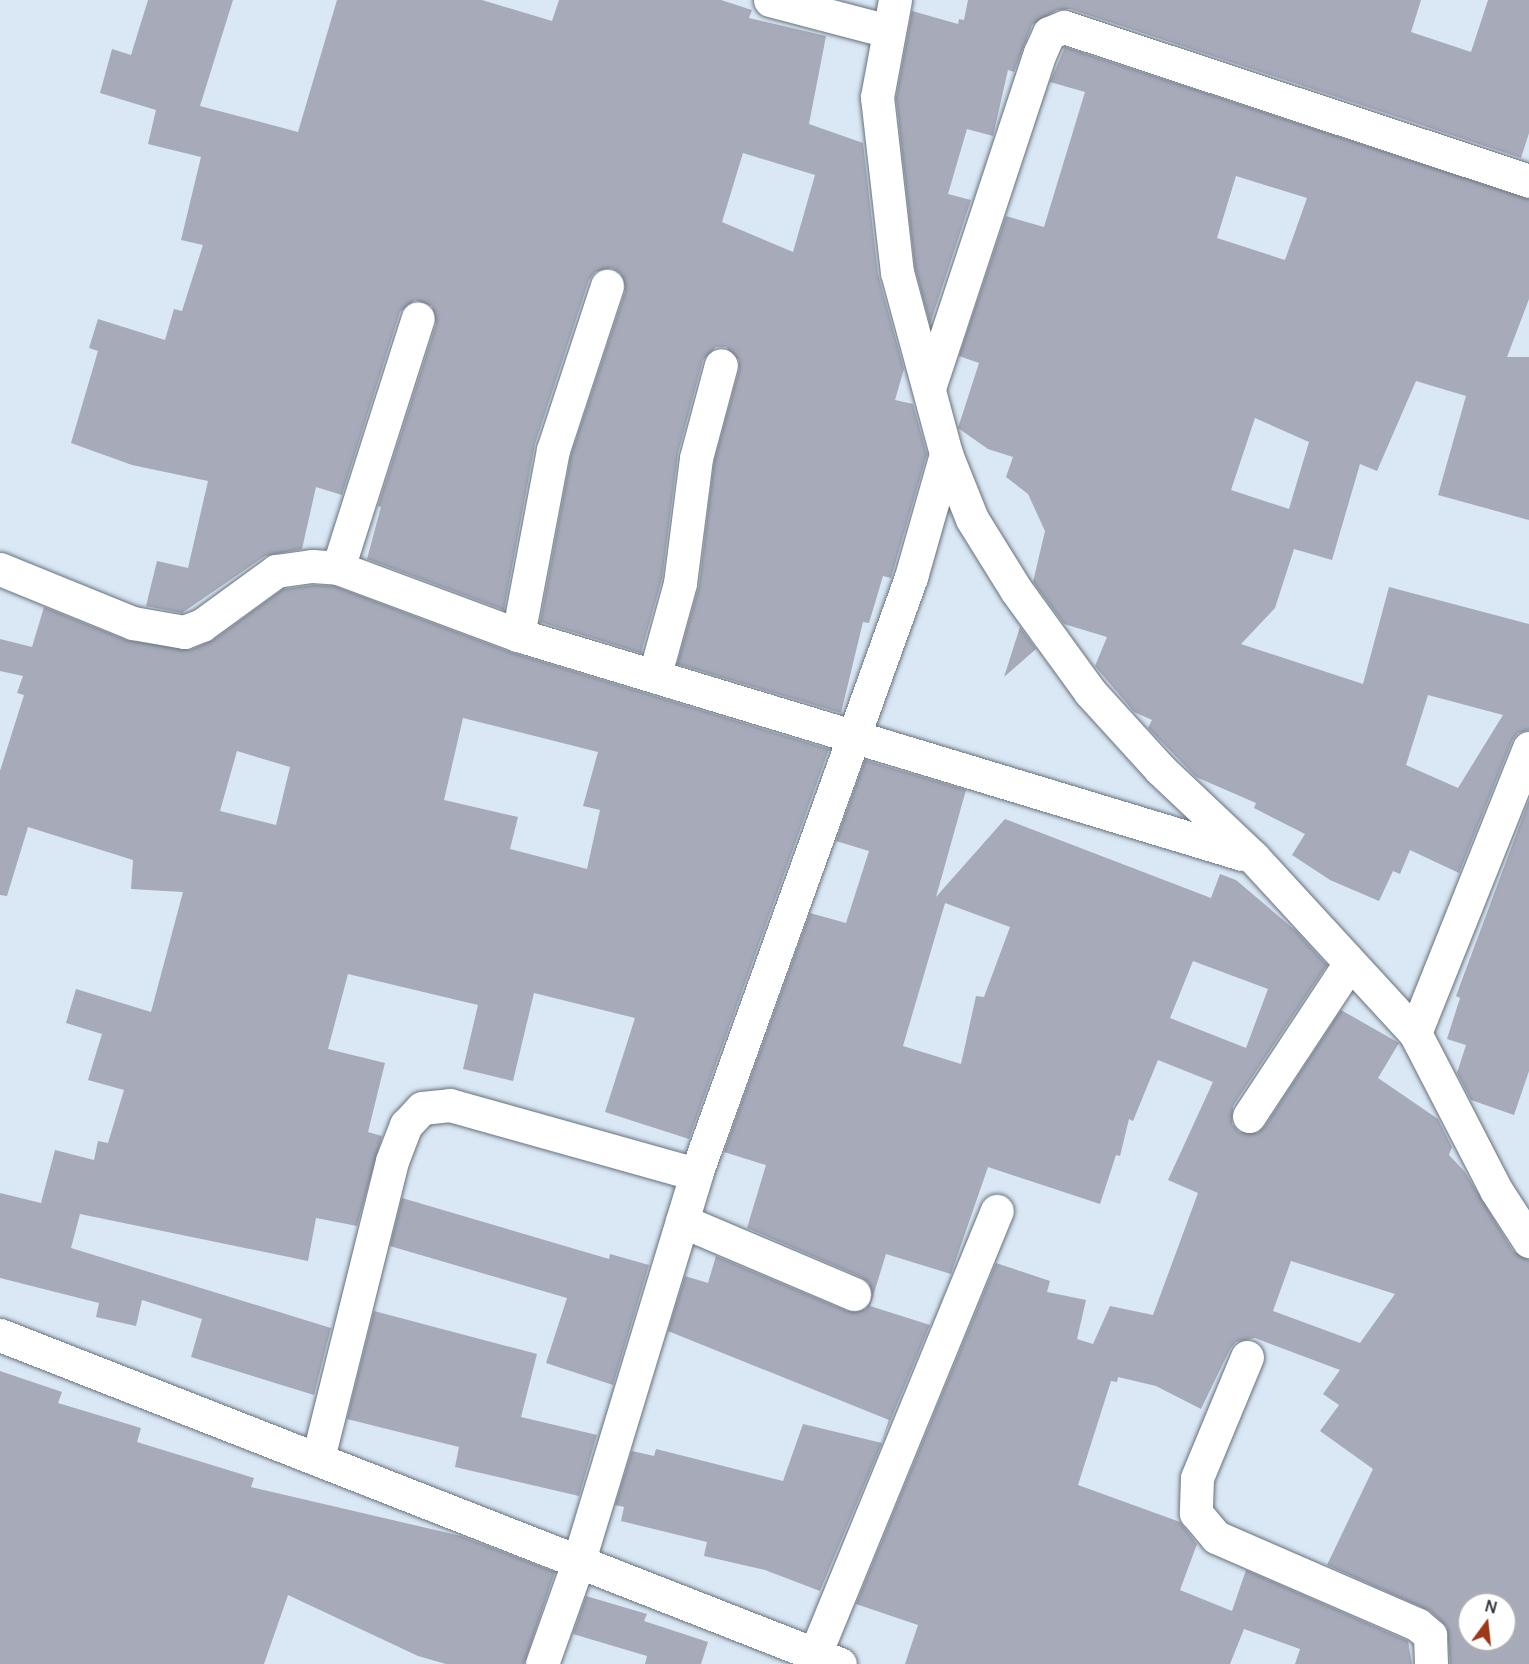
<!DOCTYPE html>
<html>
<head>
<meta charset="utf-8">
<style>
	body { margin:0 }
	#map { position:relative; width:1529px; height:1664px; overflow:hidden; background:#dae7f4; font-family:Manrope,sans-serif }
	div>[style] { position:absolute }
	.building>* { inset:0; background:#a7aab9 }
	.roads { filter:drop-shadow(0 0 2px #66727d) drop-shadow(0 0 2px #66727d) }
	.minor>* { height:33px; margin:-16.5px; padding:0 16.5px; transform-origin:16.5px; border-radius:16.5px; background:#fff }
	.major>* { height:33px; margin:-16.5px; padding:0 16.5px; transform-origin:16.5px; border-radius:16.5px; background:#fff }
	span { translate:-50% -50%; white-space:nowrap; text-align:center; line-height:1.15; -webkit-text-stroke:4.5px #fff; paint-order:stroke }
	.north { position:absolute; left:1457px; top:1592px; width:60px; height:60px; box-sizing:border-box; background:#fff; border:2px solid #acaeb0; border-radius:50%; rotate:15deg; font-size:16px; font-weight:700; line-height:24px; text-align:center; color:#2f3439 }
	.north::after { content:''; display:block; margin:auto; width:21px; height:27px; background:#9f3719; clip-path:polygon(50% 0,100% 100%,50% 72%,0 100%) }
</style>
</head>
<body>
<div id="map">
	<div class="building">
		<i style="clip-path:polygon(evenodd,148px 0,233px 0,200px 106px,298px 132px,337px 0,482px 0,552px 21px,559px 0,721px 0,752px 10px,749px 18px,826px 36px,809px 124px,863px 143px,878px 274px,904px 369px,895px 400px,913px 404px,927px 454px,891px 578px,883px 576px,869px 623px,863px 622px,841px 713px,677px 664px,699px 586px,714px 462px,739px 370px,739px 360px,726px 347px,716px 347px,703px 360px,678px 453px,662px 579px,641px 653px,540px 622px,571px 455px,625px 292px,621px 274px,612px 268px,595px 272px,589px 280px,535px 444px,504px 610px,367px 559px,381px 507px,378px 506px,436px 324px,432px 306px,415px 300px,400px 312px,342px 495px,316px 487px,302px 549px,265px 556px,182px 613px,146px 606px,157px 561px,188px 568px,208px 481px,132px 465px,71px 443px,98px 351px,89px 348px,98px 319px,165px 340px,174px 309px,182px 311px,203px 245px,181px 240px,201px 157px,148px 144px,156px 110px,100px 93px,112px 49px,131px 55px,148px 0,743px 153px,815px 175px,793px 252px,722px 222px,743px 153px)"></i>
		<i style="clip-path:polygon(968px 0,1421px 0,1411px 32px,1471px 52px,1488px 0,1529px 0,1529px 133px,1521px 158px,1070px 9px,1057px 10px,1032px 25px,1014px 72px,1008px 70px,993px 136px,967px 129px,948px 194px,971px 200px,930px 324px,915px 268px,896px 98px,912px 11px,958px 24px,959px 19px,964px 20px)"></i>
		<i style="clip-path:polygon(evenodd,1065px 47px,1529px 199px,1529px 299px,1507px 357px,1529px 357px,1529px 520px,1438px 495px,1466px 396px,1416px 381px,1377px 471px,1360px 464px,1332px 560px,1294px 549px,1275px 608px,1241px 644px,1363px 684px,1389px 587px,1529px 624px,1529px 730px,1518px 733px,1512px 741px,1459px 873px,1410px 850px,1400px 874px,1393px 871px,1379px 901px,1330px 880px,1292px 855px,1305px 834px,1254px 808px,1256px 803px,1196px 777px,1148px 728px,1152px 720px,1134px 712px,1095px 666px,1107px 637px,1064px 624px,1033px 582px,1045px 531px,1028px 494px,1006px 477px,1013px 457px,988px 449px,958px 428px,979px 363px,959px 356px,1006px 216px,1044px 227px,1085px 92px,1050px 82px,1065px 47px,1236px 176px,1307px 198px,1285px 260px,1217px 238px,1236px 176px,1065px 47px,1255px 418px,1309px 442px,1289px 509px,1231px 490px,1255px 418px,1065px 47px,1428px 695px,1503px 715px,1458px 788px,1406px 765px,1428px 695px)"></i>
		<i style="clip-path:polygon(evenodd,313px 585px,334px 586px,513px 653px,829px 749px,689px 1139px,605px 1112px,635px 1018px,534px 993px,513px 1081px,463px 1069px,478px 1005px,348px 974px,328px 1049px,385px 1063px,368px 1132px,382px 1136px,357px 1226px,316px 1218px,308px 1261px,80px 1214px,71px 1248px,331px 1328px,314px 1395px,191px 1357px,202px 1319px,142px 1300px,136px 1326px,96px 1317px,99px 1303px,0 1278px,0 1193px,41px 1203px,55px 1150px,94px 1160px,98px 1141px,108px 1143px,124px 1090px,88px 1080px,102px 1034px,66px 1023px,76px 989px,151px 1012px,183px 892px,131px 889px,133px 860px,28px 827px,7px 896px,0 895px,0 771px,24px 695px,17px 693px,23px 676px,0 671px,0 639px,32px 647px,44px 607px,126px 640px,190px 650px,213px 640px,283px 589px,313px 585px,463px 718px,598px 752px,583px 806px,600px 810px,587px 869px,510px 849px,518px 817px,444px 800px,463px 718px,313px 585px,237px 751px,290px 767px,276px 825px,220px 811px,237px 751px)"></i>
		<i style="clip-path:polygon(1020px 627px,1036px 649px,1004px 677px)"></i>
		<i style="clip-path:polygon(evenodd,865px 760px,966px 790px,936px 897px,1005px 819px,1211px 898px,1220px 874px,1236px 880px,1296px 931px,1327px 965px,1233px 1106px,1232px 1124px,1239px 1132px,1257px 1133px,1265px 1126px,1341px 1010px,1399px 1043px,1378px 1078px,1438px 1119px,1452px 1147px,1449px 1155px,1465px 1172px,1513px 1251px,1529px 1260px,1529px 1664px,1450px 1664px,1447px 1627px,1430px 1611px,1327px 1565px,1373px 1469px,1320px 1431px,1339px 1405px,1323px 1394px,1340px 1370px,1255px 1338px,1236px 1342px,1230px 1349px,1201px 1409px,1156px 1386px,1118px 1377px,1117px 1382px,1111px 1381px,1078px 1485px,1180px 1522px,1197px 1544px,1180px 1590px,1232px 1611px,1246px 1570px,1408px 1641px,1412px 1664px,1295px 1664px,1300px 1649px,1244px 1629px,1230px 1664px,905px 1664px,918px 1625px,856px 1604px,996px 1263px,1050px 1281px,1047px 1292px,1086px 1300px,1077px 1339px,1093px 1344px,1110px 1306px,1153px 1315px,1198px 1193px,1168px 1180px,1213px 1082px,1158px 1060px,1133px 1121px,1129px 1119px,1120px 1156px,1116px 1155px,1100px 1204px,988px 1167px,951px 1274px,886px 1254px,870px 1306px,930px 1325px,882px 1441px,889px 1420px,668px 1331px,685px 1276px,708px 1283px,716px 1256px,847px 1311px,865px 1309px,871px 1301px,869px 1283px,861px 1277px,747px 1228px,766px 1165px,724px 1152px,810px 913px,846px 923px,869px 851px,836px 841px,865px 760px,945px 903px,1010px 927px,984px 997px,976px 996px,961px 1064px,903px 1046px,945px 903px,865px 760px,1193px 961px,1268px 989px,1246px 1048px,1170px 1018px,1193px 961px,865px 760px,1291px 1261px,1395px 1294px,1360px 1343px,1273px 1311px,1291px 1261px,865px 760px,1469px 1604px,1505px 1604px,1505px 1640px,1469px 1640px,1469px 1604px)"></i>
		<i style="clip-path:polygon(1529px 800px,1529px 1071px,1514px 1115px,1471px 1100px,1457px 1073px,1466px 1045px,1447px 1039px,1460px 998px,1456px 996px)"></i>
		<i style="clip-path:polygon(402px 1198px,609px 1259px,610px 1254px,649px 1265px,613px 1385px,546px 1363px,567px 1298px,390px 1246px)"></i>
		<i style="clip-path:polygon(374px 1311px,537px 1354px,521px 1417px,597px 1435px,579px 1496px,455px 1467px,459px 1447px,347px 1419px)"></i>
		<i style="clip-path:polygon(0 1371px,62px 1392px,58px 1403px,141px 1428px,137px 1442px,254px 1478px,251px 1487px,461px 1536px,555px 1572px,524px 1664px,446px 1664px,418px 1656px,288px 1595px,264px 1664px,0 1664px)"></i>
		<i style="clip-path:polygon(803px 1424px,882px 1443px,820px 1591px,765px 1570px,704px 1556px,707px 1542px,621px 1521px,624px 1507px,615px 1505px,632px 1451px,654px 1456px,656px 1449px,783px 1481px)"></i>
		<i style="clip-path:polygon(586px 1596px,647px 1614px,644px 1621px,708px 1642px,701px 1664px,645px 1664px,647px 1656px,573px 1634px)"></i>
	</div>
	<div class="roads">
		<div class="minor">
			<i style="left:770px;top:0;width:122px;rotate:14.7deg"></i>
			<i style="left:895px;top:0;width:99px;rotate:100.5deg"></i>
			<i style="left:877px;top:97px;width:176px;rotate:83.5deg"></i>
			<i style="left:897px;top:272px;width:188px;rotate:74.9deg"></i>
			<i style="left:946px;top:454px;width:70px;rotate:68.2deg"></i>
			<i style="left:972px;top:519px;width:84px;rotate:58.2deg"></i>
			<i style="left:1016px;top:590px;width:126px;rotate:54deg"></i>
			<i style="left:1090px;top:692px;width:104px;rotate:47.7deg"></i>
			<i style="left:1160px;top:769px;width:128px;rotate:43.4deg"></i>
			<i style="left:1253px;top:857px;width:239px;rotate:47.4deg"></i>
			<i style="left:1415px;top:1033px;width:177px;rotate:62.7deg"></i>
			<i style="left:1496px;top:1190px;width:61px;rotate:57.1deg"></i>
			<i style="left:929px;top:388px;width:353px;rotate:-71.7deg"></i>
			<i style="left:1040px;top:53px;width:22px;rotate:-66deg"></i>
			<i style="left:1049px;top:33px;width:16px;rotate:-22deg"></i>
			<i style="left:1064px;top:27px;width:490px;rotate:18.3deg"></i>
			<i style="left:338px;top:568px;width:192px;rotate:20.4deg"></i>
			<i style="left:518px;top:635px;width:756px;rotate:16.83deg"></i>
			<i style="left:0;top:569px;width:144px;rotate:22.1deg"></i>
			<i style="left:133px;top:623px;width:52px;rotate:10deg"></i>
			<i style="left:184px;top:632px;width:19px;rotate:-21deg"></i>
			<i style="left:202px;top:625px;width:92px;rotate:-36.1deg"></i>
			<i style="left:276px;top:571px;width:36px;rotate:-8deg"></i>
			<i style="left:312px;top:566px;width:26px;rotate:4deg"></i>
			<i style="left:338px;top:568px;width:262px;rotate:-72.3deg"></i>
			<i style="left:518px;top:635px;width:188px;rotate:-79.3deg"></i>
			<i style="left:553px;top:450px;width:173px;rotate:-71.8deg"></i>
			<i style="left:655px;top:674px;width:94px;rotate:-74.6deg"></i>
			<i style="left:680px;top:583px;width:126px;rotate:-82.7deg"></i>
			<i style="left:696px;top:458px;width:96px;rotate:-75deg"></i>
			<i style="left:1415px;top:1033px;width:307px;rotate:-68.2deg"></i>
			<i style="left:1249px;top:1116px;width:183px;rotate:-56.6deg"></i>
			<i style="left:682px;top:1221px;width:187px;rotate:23deg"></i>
			<i style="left:1247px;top:1357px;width:131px;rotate:112.5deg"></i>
			<i style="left:1197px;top:1478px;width:35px;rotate:92deg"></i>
			<i style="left:1196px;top:1513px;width:31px;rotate:50deg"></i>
			<i style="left:1216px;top:1537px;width:220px;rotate:23.5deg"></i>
			<i style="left:1418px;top:1625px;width:16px;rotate:40deg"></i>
			<i style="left:1430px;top:1635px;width:29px;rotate:88deg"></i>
			<i style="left:318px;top:1458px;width:306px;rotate:-76deg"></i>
			<i style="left:392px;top:1161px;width:39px;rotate:-69deg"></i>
			<i style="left:406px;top:1125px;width:23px;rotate:-47deg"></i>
			<i style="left:422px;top:1108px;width:28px;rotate:-6deg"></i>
			<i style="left:450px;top:1105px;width:255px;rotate:15.7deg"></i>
			<i style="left:815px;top:1654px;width:479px;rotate:-67.7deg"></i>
			<i style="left:542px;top:1664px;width:110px;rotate:-70.4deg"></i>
			<i style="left:579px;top:1560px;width:403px;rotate:-73.1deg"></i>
			<i style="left:696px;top:1174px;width:635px;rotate:-70.19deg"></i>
			<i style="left:911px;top:577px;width:128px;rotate:-74.1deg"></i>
		</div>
		<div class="major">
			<i style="left:0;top:1335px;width:902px;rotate:21.39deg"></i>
		</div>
	</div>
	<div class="north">N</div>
</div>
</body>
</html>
